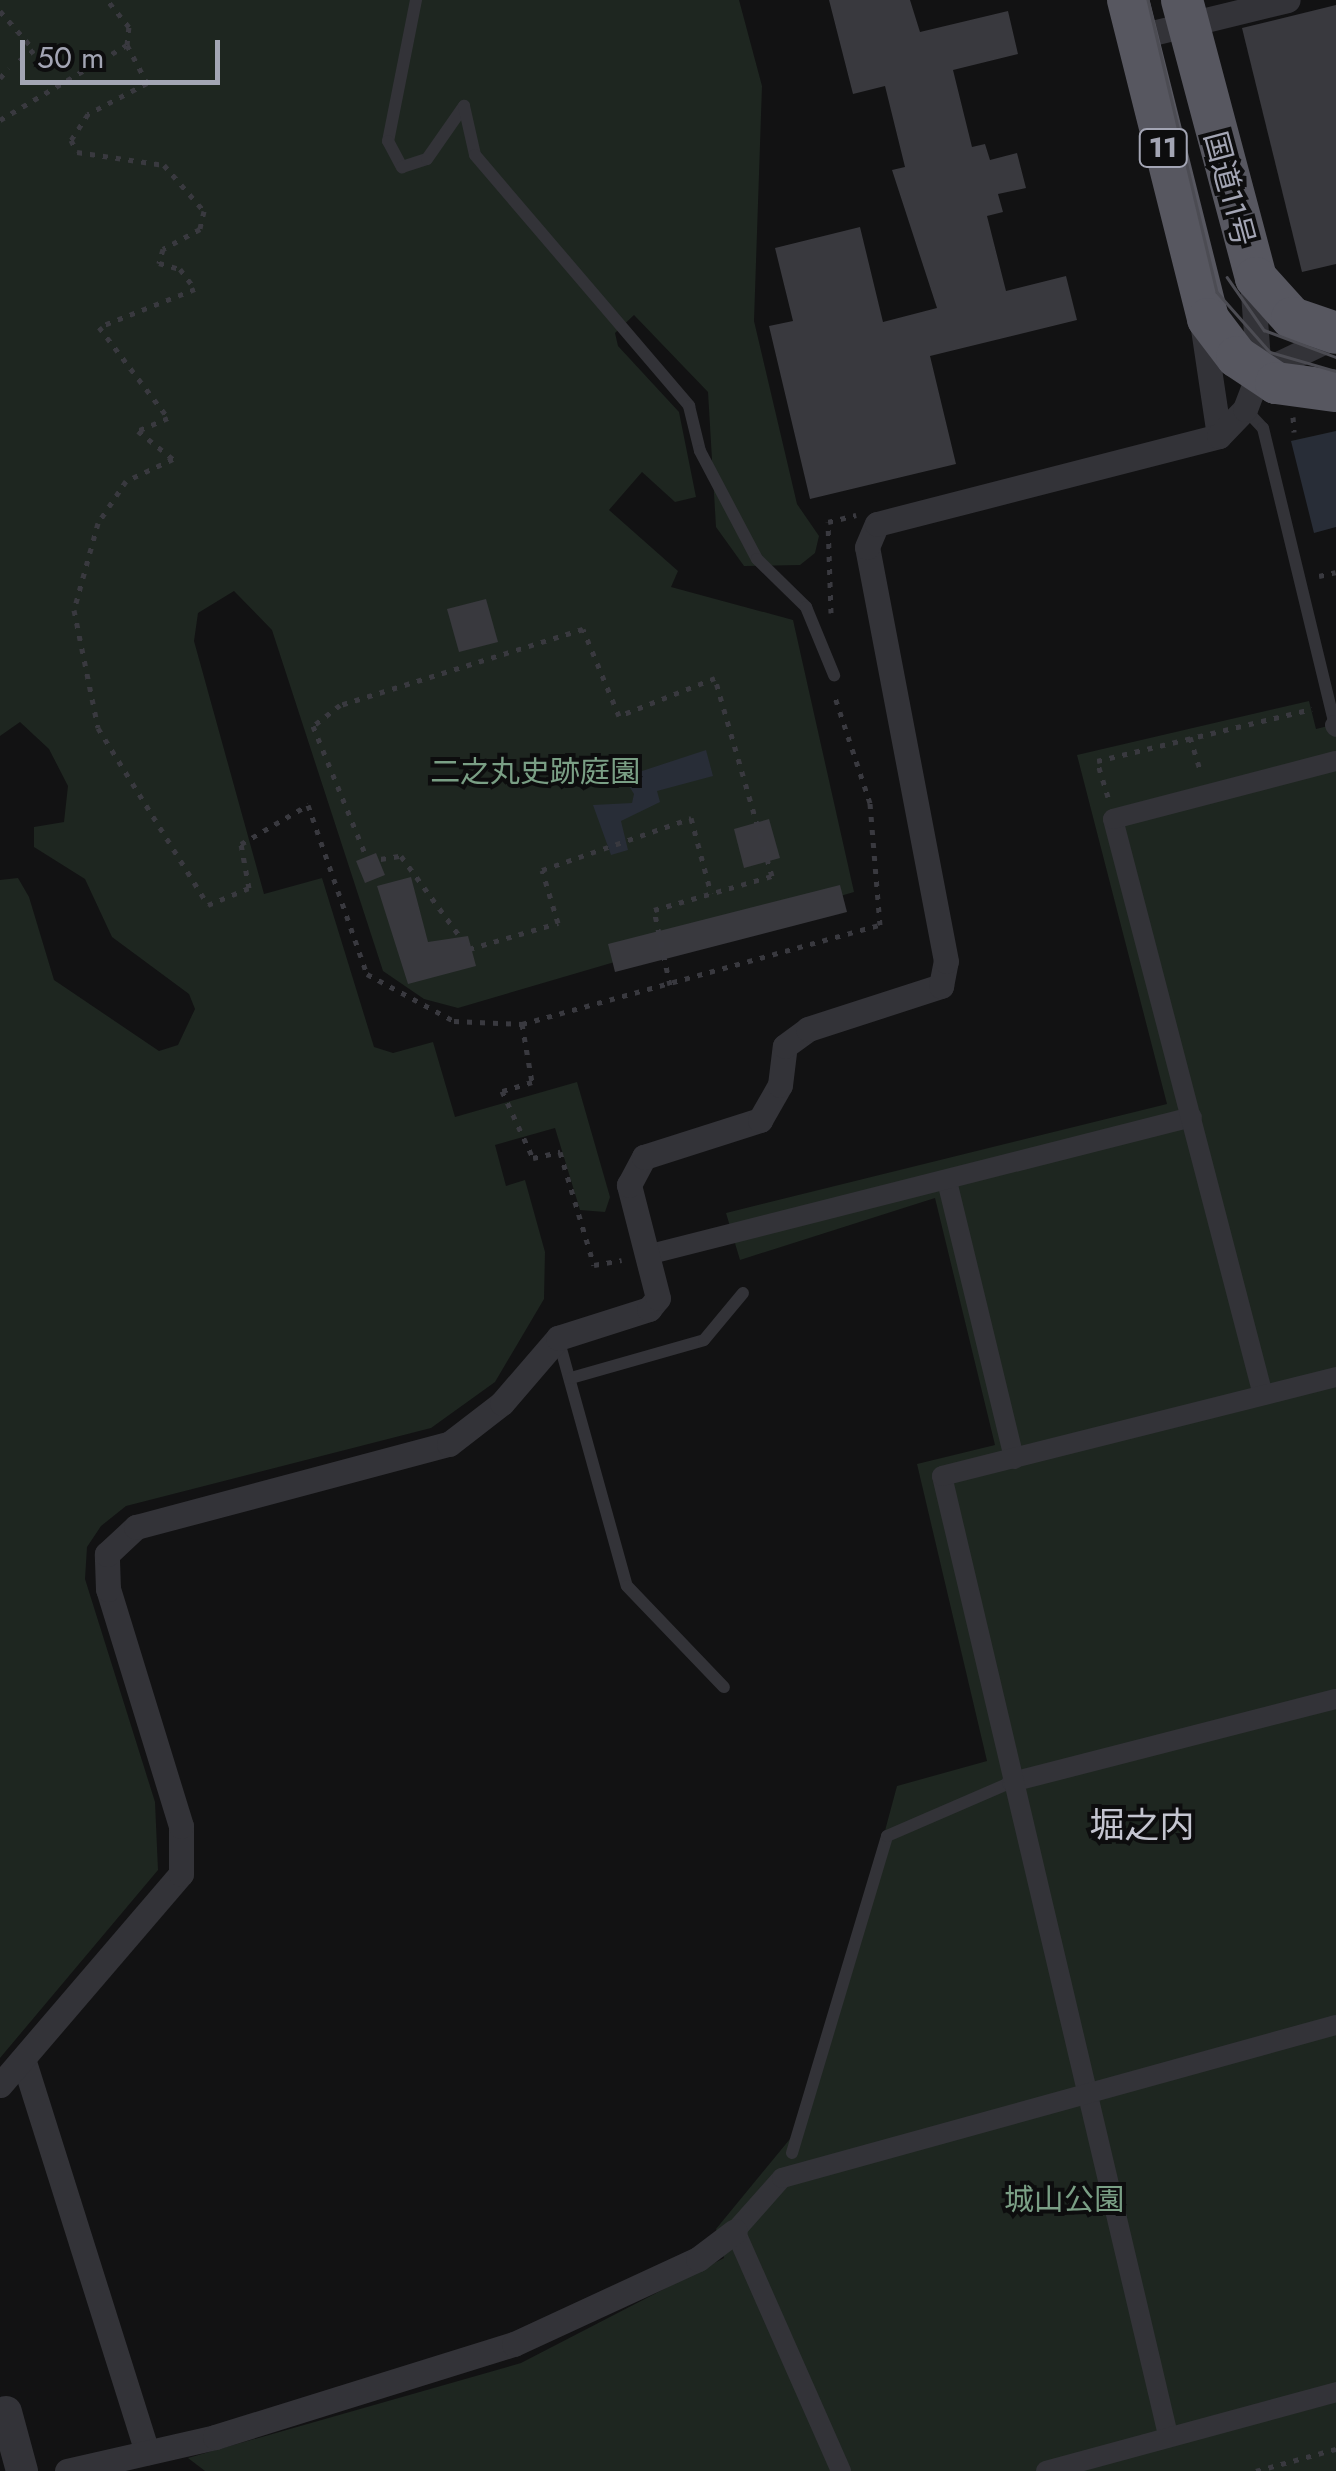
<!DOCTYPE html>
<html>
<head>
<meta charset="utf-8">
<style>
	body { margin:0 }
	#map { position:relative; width:1336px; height:2471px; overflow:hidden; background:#121213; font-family:Jost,"Noto Sans JP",sans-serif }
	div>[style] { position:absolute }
	.green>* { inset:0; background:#1e2620 }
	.water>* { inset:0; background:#282d37 }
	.building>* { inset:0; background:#39393e }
	.path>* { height:5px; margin-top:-2.5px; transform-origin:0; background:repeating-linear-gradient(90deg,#39393f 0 5px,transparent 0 13px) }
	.service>* { height:12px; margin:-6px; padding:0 6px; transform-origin:6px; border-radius:6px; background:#333338 }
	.pedestrian>* { height:20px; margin:-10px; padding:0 10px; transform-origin:10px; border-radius:10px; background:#333338 }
	.minor>* { height:25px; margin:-12.5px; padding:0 12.5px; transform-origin:12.5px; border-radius:12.5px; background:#333338 }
	.tertiary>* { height:32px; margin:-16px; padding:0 16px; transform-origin:16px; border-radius:16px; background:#333338 }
	.trunk>* { height:42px; margin:-21px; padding:0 21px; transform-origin:21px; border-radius:21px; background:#575760 }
	.tram>* { height:2.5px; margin:-1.25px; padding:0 1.25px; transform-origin:1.25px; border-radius:1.25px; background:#4c4c53 }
	span { translate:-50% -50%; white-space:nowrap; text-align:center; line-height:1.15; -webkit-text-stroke:8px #0d0d0e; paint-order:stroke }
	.shield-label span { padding:2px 8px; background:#0d0d0e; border:2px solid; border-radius:8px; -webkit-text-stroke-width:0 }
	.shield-label { font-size:28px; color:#a3a5b4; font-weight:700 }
	.street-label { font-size:30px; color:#a3a5b4 }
	.park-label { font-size:30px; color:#7a9f85 }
	.quarter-label { font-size:35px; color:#c4c5d0 }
	.scale { position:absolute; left:20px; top:40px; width:200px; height:45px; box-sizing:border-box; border:5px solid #a3a5b4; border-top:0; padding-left:12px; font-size:30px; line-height:35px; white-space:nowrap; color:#a3a5b4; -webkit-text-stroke:8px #0d0d0e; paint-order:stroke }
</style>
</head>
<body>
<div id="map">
	<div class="green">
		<i style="clip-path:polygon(0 0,739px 0,762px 86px,754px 321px,797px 504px,819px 536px,815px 553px,800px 565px,744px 566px,716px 527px,708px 392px,634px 315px,615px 333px,618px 346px,679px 412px,696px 497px,675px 502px,642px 472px,609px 510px,678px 571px,671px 587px,793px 620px,854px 892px,458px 1008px,424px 999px,383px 971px,272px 630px,234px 591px,198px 613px,194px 641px,264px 894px,322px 878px,374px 1047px,393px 1053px,433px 1042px,455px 1117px,577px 1082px,610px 1197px,605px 1212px,580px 1210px,555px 1128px,495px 1145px,506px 1186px,525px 1180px,545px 1252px,544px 1299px,495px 1382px,431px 1428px,126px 1506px,101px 1526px,87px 1547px,85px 1579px,155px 1802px,158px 1870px,0 2058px,0 880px,18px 878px,29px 897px,54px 980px,159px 1051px,178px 1045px,195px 1009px,189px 994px,112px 937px,85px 879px,34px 847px,34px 827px,64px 822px,68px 786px,49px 749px,20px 722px,0 736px)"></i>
		<i style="clip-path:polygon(1309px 701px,1316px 729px,1336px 724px,1336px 2471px,205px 2471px,188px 2458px,521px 2363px,724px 2258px,716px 2229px,808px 2117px,897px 1786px,987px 1761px,917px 1464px,995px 1445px,935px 1198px,740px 1260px,726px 1213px,1167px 1104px,1077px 755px)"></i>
	</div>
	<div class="water">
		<i style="clip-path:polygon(1336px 431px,1336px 527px,1314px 533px,1291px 441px)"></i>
		<i style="clip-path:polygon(706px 750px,713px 776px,657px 791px,660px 802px,621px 821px,628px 850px,611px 855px,593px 805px,632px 803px,634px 794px,612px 759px,631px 754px,636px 773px)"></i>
	</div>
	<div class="building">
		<i style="clip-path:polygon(829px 0,910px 0,920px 32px,1008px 11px,1018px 54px,953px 70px,972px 147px,985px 144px,990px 160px,1017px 153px,1026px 188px,998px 194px,1003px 212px,987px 216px,1006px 291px,1066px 276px,1077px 320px,930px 356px,956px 464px,810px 499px,769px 326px,793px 321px,775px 248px,860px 227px,883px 322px,937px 308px,892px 170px,905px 167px,885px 86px,853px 94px)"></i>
		<i style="clip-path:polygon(1336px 5px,1336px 264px,1302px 272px,1242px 28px)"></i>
		<i style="clip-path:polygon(486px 599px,498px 642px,459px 652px,447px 609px)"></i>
		<i style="clip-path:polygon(769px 819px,780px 858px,744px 868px,734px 829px)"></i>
		<i style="clip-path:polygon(376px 853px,385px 875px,365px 883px,356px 861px)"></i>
		<i style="clip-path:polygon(411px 877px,428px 942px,468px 936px,476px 966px,408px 984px,377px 886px)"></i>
		<i style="clip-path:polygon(840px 885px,847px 912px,615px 972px,608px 944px)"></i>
	</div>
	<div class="path">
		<i style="left:0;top:11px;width:52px;rotate:48.9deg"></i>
		<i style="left:34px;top:50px;width:24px;rotate:144deg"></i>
		<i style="left:127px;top:45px;width:43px;rotate:62.2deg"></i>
		<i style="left:147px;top:83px;width:67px;rotate:152.3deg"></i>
		<i style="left:88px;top:114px;width:31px;rotate:123deg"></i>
		<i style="left:71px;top:140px;width:13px;rotate:63deg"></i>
		<i style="left:77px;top:152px;width:88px;rotate:8.5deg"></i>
		<i style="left:164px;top:165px;width:61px;rotate:49deg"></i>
		<i style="left:204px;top:211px;width:18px;rotate:103deg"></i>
		<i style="left:200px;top:229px;width:42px;rotate:151.6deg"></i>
		<i style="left:163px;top:249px;width:15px;rotate:106deg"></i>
		<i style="left:159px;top:263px;width:22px;rotate:16deg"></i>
		<i style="left:180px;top:269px;width:25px;rotate:53deg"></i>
		<i style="left:195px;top:289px;width:103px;rotate:158.4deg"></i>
		<i style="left:99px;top:327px;width:114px;rotate:52.8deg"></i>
		<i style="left:168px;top:418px;width:33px;rotate:157deg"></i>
		<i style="left:138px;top:431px;width:45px;rotate:38.7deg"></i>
		<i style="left:173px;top:459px;width:52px;rotate:154.9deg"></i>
		<i style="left:126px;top:481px;width:50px;rotate:123.7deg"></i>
		<i style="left:98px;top:523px;width:90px;rotate:105.4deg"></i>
		<i style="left:74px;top:610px;width:120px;rotate:78.5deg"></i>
		<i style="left:98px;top:728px;width:208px;rotate:58.1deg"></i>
		<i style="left:208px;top:905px;width:44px;rotate:-22.5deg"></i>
		<i style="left:249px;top:888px;width:45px;rotate:-100.3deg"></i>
		<i style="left:241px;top:844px;width:78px;rotate:-30.2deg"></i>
		<i style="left:308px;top:805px;width:179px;rotate:70.8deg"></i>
		<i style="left:367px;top:974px;width:99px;rotate:28.4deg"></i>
		<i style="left:454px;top:1021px;width:68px;rotate:2.5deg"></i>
		<i style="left:522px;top:1024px;width:371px;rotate:-15.5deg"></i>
		<i style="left:880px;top:925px;width:122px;rotate:-94.7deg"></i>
		<i style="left:870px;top:803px;width:115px;rotate:-108.3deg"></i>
		<i style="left:0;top:78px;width:13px;rotate:-48deg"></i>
		<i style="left:0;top:120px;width:147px;rotate:-30.6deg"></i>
		<i style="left:127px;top:45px;width:18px;rotate:-84deg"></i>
		<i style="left:129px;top:27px;width:35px;rotate:-129deg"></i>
		<i style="left:1293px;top:417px;width:15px;rotate:86deg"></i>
		<i style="left:1319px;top:576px;width:17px;rotate:-13deg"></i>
		<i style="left:831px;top:613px;width:91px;rotate:-91.9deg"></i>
		<i style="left:828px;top:522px;width:29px;rotate:-14deg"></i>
		<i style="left:1190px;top:737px;width:38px;rotate:73deg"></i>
		<i style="left:1108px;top:797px;width:38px;rotate:-107deg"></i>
		<i style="left:1097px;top:761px;width:221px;rotate:-13.6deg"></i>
		<i style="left:670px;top:985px;width:77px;rotate:-102deg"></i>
		<i style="left:654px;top:910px;width:123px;rotate:-16.1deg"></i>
		<i style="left:772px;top:876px;width:206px;rotate:-106.1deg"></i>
		<i style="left:715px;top:678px;width:103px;rotate:158.4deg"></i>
		<i style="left:619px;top:716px;width:94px;rotate:-112.5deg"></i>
		<i style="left:583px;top:629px;width:255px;rotate:162.6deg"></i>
		<i style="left:340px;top:705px;width:34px;rotate:142deg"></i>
		<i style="left:313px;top:726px;width:146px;rotate:67.8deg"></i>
		<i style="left:368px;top:861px;width:33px;rotate:-9deg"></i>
		<i style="left:401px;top:856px;width:115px;rotate:53.8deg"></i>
		<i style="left:469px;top:949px;width:93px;rotate:-16.3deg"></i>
		<i style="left:558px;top:923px;width:55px;rotate:-106.8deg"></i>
		<i style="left:542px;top:870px;width:158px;rotate:-19.2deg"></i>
		<i style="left:691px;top:818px;width:78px;rotate:75.1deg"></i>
		<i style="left:522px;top:1024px;width:59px;rotate:80.2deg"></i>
		<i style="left:532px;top:1082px;width:31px;rotate:163deg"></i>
		<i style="left:502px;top:1091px;width:74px;rotate:65.2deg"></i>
		<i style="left:533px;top:1158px;width:28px;rotate:-13deg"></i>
		<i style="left:560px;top:1152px;width:118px;rotate:73.3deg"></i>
		<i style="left:594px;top:1265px;width:28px;rotate:-10deg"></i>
		<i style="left:1256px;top:2471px;width:83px;rotate:-15.4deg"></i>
	</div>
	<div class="service">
		<i style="left:416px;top:0;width:144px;rotate:101.2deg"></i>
		<i style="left:388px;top:141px;width:30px;rotate:62deg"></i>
		<i style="left:402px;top:167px;width:26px;rotate:-18deg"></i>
		<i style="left:427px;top:159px;width:65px;rotate:-55.1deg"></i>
		<i style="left:464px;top:106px;width:50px;rotate:77.3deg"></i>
		<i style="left:475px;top:155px;width:330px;rotate:49.5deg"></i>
		<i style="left:689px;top:406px;width:46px;rotate:76.3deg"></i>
		<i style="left:700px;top:451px;width:122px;rotate:62.2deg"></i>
		<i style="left:757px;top:559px;width:69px;rotate:44.4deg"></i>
		<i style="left:806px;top:607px;width:74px;rotate:67.6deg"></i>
		<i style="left:1245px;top:409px;width:26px;rotate:47deg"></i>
		<i style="left:1263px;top:428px;width:306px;rotate:76.4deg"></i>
		<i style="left:558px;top:1338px;width:257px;rotate:74.5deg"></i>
		<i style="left:627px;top:1586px;width:140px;rotate:46.2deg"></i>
		<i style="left:571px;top:1378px;width:138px;rotate:-15.9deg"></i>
		<i style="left:704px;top:1340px;width:61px;rotate:-50.3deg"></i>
		<i style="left:792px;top:2153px;width:331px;rotate:-73.3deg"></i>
		<i style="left:887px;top:1836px;width:136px;rotate:-23.4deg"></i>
	</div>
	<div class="pedestrian">
		<i style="left:1335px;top:725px;width:2px;rotate:63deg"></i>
		<i style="left:947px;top:1181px;width:286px;rotate:76.4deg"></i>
		<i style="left:647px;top:1255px;width:562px;rotate:-14.21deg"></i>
		<i style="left:1263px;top:1395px;width:595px;rotate:-104.6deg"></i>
		<i style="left:1113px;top:819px;width:230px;rotate:-14.6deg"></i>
		<i style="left:1012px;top:1782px;width:334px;rotate:-14.4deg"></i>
		<i style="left:1168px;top:2435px;width:985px;rotate:-103.26deg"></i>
		<i style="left:942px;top:1476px;width:406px;rotate:-14.1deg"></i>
		<i style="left:841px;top:2471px;width:262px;rotate:-113.8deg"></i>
		<i style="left:735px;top:2231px;width:71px;rotate:-48.4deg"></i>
		<i style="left:782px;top:2178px;width:575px;rotate:-15.44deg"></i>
		<i style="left:1046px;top:2471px;width:301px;rotate:-15.2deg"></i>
	</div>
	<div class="minor">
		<i style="left:1136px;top:37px;width:156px;rotate:-13.7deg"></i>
		<i style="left:1202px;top:322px;width:115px;rotate:81.5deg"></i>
		<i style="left:1259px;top:373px;width:85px;rotate:-25.7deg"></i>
		<i style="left:25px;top:2065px;width:406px;rotate:72.5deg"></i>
		<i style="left:0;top:2085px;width:278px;rotate:-49.4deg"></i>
		<i style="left:181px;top:1874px;width:48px;rotate:-90deg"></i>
		<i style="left:181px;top:1826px;width:248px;rotate:-107.1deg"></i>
		<i style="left:108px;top:1589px;width:35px;rotate:-92deg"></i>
		<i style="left:107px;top:1554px;width:40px;rotate:-43deg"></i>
		<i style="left:136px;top:1527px;width:324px;rotate:-14.9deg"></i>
		<i style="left:449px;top:1444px;width:67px;rotate:-37.7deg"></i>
		<i style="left:502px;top:1403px;width:86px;rotate:-49.3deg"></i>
		<i style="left:558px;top:1338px;width:96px;rotate:-17.7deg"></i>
		<i style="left:649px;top:1309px;width:14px;rotate:-51deg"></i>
		<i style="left:658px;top:1298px;width:117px;rotate:-104.4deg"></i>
		<i style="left:629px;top:1185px;width:32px;rotate:-62deg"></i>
		<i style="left:644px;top:1157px;width:122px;rotate:-17.7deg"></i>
		<i style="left:760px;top:1120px;width:40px;rotate:-60.3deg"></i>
		<i style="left:780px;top:1085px;width:39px;rotate:-83deg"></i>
		<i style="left:785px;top:1046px;width:29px;rotate:-36deg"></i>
		<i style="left:808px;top:1029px;width:140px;rotate:-17.9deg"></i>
		<i style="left:941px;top:986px;width:25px;rotate:-79deg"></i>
		<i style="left:946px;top:961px;width:421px;rotate:-100.8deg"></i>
		<i style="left:867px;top:547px;width:25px;rotate:-67deg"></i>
		<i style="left:877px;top:524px;width:353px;rotate:-14.4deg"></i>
		<i style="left:1219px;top:436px;width:37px;rotate:-46deg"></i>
		<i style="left:1245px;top:409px;width:39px;rotate:-69deg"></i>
		<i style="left:1259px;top:373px;width:93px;rotate:-94.3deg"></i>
		<i style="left:67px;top:2471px;width:152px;rotate:-12.9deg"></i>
		<i style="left:215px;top:2437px;width:313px;rotate:-17.3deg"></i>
		<i style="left:514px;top:2344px;width:203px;rotate:-24.8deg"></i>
		<i style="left:698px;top:2259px;width:46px;rotate:-37.1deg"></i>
	</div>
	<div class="tertiary">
		<i style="left:6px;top:2412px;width:61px;rotate:74.8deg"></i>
	</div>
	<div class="trunk">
		<i style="left:1128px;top:0;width:329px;rotate:75.9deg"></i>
		<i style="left:1208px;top:319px;width:48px;rotate:52.7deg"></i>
		<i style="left:1237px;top:357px;width:47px;rotate:33.7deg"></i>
		<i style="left:1276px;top:383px;width:61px;rotate:7.6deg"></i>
		<i style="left:1182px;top:0;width:288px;rotate:75.1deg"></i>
		<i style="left:1256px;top:278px;width:54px;rotate:48deg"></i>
		<i style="left:1292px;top:318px;width:46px;rotate:18.8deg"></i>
	</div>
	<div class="tram">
		<i style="left:1148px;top:0;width:300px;rotate:76.7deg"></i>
		<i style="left:1217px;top:292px;width:80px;rotate:48.5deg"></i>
		<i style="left:1270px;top:352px;width:69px;rotate:16.1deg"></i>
		<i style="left:1227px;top:277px;width:65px;rotate:55.1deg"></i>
		<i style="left:1264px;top:330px;width:77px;rotate:20.6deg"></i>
	</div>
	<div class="shield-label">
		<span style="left:1163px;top:148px">11</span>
	</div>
	<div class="street-label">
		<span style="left:1229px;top:189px;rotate:75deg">国道11号</span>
	</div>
	<div class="park-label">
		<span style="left:535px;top:772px">二之丸史跡庭園</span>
		<span style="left:1064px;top:2200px">城山公園</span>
	</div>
	<div class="quarter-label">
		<span style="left:1142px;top:1825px">堀之内</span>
	</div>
	<div class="scale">50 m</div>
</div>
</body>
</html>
